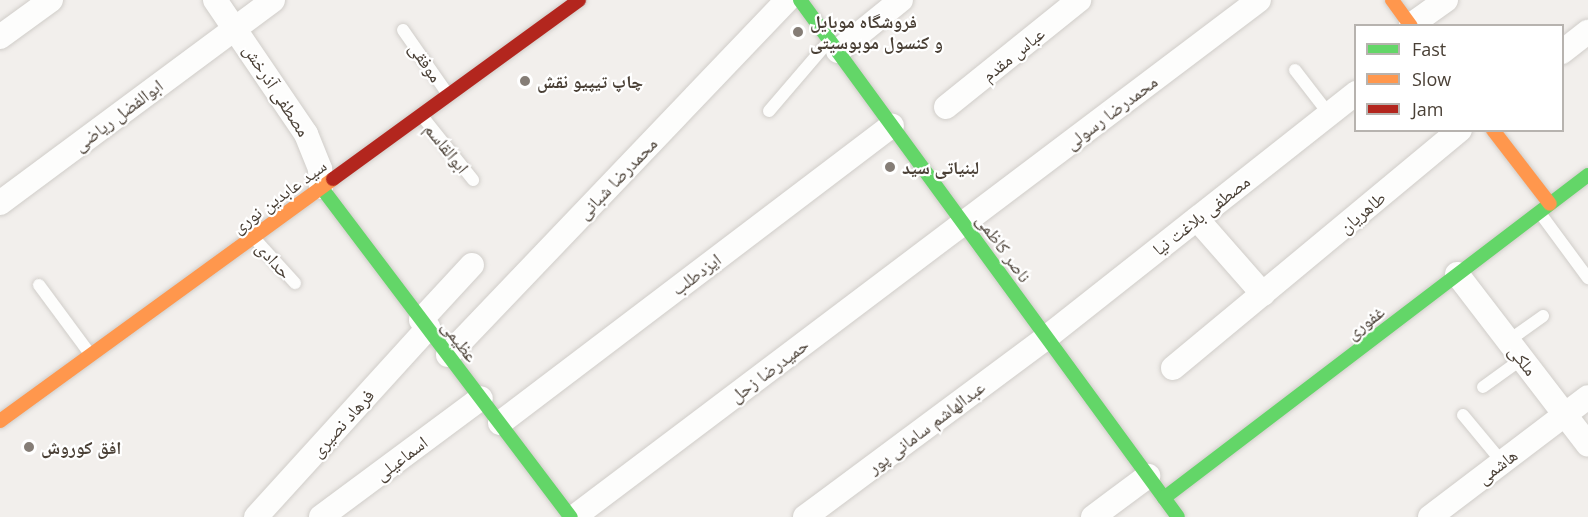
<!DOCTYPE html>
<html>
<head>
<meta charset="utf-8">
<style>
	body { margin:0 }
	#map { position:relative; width:1588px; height:517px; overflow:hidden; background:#f2efec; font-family:"Open Sans","Noto Naskh Arabic",sans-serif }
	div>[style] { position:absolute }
	.roads { filter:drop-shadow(0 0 2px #d0cdc9) drop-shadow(0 0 2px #d0cdc9) }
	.lane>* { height:12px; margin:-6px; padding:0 6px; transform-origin:6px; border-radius:6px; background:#fdfdfc }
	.street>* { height:24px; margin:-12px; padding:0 12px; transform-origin:12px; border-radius:12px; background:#fdfdfc }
	.fast>* { height:14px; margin:-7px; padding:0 7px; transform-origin:7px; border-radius:7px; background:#63d668 }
	.slow>* { height:14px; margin:-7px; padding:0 7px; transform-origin:7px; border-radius:7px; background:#ff974d }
	.jam>* { height:14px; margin:-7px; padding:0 7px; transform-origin:7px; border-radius:7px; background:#b3261e }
	.dots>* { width:16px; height:16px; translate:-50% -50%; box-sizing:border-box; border:3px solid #fff; border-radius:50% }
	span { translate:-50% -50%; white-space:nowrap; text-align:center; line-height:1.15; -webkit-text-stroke:4.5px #fff; paint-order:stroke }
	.poi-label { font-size:18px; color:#4a4036; font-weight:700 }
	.left { translate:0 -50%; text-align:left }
	.street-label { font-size:18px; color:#4a4036 }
	.legend { position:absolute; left:1354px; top:24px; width:210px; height:108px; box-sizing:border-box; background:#fff; border:2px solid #b7b3af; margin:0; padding:8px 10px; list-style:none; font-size:18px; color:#4a4036 }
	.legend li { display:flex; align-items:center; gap:12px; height:30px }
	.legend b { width:30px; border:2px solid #b7b3af }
</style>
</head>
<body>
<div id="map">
	<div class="roads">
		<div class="lane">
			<i style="left:403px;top:30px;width:77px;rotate:55.1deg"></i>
			<i style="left:1295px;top:70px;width:56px;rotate:52.3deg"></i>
			<i style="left:769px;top:111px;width:92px;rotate:-49.4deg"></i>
			<i style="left:422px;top:116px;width:82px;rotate:51.4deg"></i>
			<i style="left:1540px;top:213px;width:81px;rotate:53.6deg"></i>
			<i style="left:254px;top:238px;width:61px;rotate:47.7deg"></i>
			<i style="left:39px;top:285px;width:86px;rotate:53.5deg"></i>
			<i style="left:1508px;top:341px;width:43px;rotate:-35.5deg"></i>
			<i style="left:1483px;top:387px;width:48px;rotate:-35.7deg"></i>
			<i style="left:1463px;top:415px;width:61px;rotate:50.3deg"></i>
		</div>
		<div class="street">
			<i style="left:215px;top:0;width:162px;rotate:55.8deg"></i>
			<i style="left:306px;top:134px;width:38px;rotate:68deg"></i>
			<i style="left:320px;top:169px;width:18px;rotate:87deg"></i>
			<i style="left:1411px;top:25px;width:43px;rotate:-35.5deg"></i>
			<i style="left:0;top:37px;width:63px;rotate:-36deg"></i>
			<i style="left:838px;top:51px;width:81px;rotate:-39deg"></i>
			<i style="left:1562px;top:52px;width:33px;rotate:-38deg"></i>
			<i style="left:946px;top:107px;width:171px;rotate:-38.8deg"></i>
			<i style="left:0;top:203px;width:340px;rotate:-36.6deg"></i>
			<i style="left:1197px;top:219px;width:100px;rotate:48.7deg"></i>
			<i style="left:1457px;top:274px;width:215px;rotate:52.5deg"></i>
			<i style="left:421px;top:320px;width:75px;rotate:-47.2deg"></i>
			<i style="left:448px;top:355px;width:491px;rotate:-46.3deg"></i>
			<i style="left:1173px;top:368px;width:373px;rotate:-39.7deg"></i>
			<i style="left:500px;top:423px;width:492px;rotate:-37.2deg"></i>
			<i style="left:256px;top:517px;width:256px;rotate:-47.7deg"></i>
			<i style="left:321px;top:517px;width:199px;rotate:-36.6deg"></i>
			<i style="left:574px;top:517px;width:858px;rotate:-37.04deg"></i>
			<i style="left:805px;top:517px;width:302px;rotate:-36.6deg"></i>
			<i style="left:1047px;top:337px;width:394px;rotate:-38.3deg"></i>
			<i style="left:1093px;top:517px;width:69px;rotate:-36.7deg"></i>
			<i style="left:1430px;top:517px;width:198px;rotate:-37.2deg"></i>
		</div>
		<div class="fast">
			<i style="left:800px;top:0;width:640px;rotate:53.83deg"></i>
			<i style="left:321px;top:187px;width:414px;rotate:52.9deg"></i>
			<i style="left:1164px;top:498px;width:533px;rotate:-37.3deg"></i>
		</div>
		<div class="slow">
			<i style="left:1392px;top:0;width:32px;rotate:54deg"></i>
			<i style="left:1493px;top:130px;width:93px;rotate:52.4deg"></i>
			<i style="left:0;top:421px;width:412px;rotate:-36deg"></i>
		</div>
		<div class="jam">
			<i style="left:333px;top:179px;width:304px;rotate:-36deg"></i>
		</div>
	</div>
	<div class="dots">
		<i style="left:798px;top:32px;background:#857d76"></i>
		<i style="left:525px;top:81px;background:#857d76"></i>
		<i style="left:890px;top:167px;background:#857d76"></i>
		<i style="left:29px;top:447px;background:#857d76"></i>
	</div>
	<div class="poi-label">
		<span class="left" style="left:810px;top:32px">فروشگاه موبایل<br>و کنسول موبوسیتی</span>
		<span class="left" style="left:537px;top:81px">چاپ تیپیو نقش</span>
		<span class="left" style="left:902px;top:167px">لبنیاتی سید</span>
		<span class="left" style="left:41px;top:447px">افق کوروش</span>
	</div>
	<div class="street-label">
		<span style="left:1013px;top:54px;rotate:-39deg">عباس مقدم</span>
		<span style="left:426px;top:62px;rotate:56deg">موفقی</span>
		<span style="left:277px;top:90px;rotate:57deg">مصطفی آذرخش</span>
		<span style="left:1111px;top:112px;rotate:-37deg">محمدرضا رسولی</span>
		<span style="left:118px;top:115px;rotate:-37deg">ابوالفضل ریاضی</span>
		<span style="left:447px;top:148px;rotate:51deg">ابوالقاسم</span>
		<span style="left:617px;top:178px;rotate:-46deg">محمدرضا شبانی</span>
		<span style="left:279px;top:196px;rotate:-36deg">سید عابدین نوری</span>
		<span style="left:1362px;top:212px;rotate:-40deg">طاهریان</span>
		<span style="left:1201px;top:215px;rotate:-38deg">مصطفی بلاغت نیا</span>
		<span style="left:1004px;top:248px;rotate:54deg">ناصر کاظمی</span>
		<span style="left:274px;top:260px;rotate:48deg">حدادی</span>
		<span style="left:696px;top:274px;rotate:-37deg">ایزدطلب</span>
		<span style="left:1365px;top:322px;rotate:-37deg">غفوری</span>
		<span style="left:460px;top:341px;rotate:53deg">عظیمی</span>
		<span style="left:1523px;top:360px;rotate:52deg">ملکی</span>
		<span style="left:769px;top:370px;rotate:-37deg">حمیدرضا زحل</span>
		<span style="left:342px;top:423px;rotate:-48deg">فرهاد نصیری</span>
		<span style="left:926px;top:427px;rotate:-37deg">عبدالهاشم سامانی پور</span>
		<span style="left:401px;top:458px;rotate:-37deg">اسماعیلی</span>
		<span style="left:1497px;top:466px;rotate:-37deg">هاشمی</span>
	</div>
	<ul class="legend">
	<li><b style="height:8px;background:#63d668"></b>Fast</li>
	<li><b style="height:8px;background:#ff974d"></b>Slow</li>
	<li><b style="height:8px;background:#b3261e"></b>Jam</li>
	</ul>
</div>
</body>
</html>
